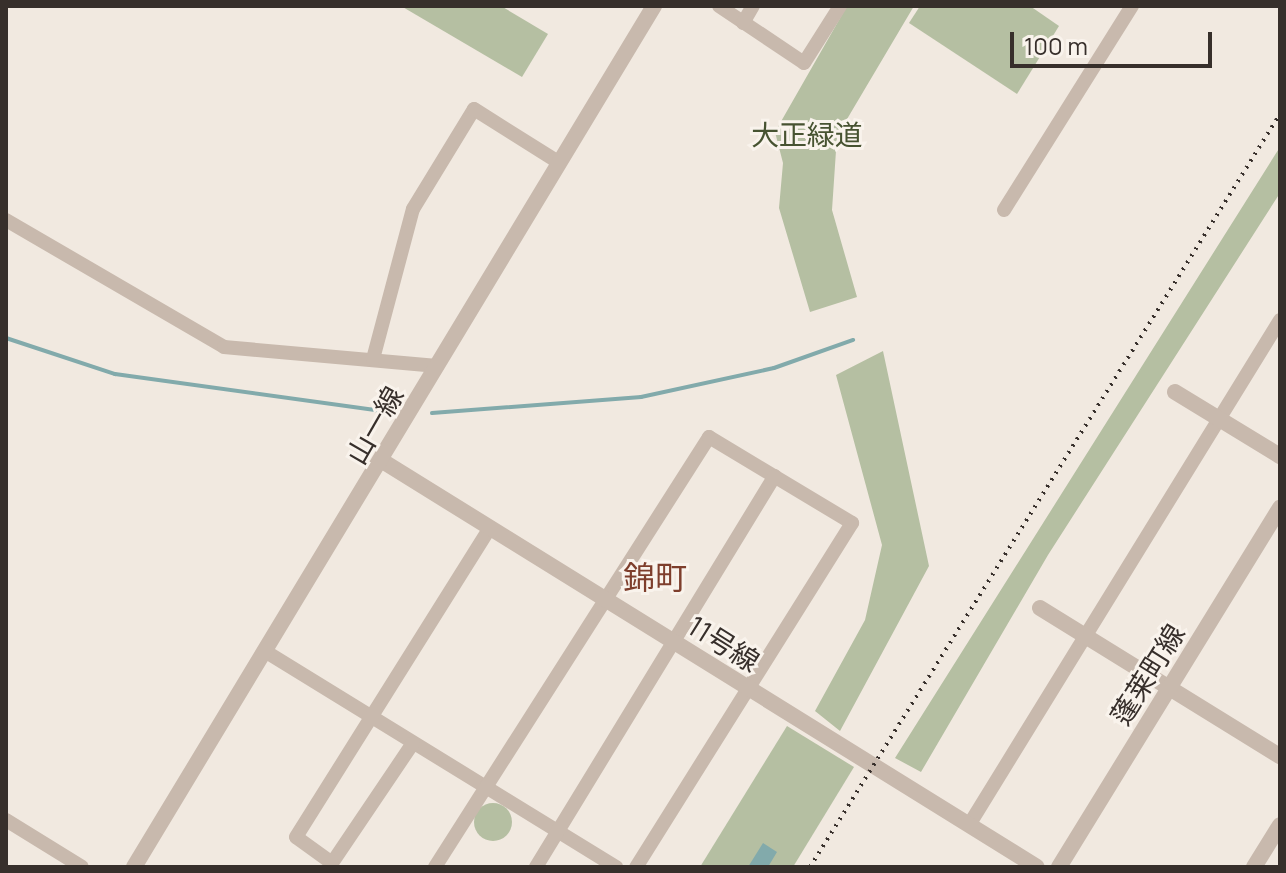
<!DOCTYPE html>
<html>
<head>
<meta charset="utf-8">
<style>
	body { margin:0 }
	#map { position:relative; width:1286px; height:873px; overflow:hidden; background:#f1e9e0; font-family:Manrope,"Noto Sans JP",sans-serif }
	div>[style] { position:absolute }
	.green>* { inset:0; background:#b5bfa2 }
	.round { border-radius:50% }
	.water>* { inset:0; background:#82aaab }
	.stream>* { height:4px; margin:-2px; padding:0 2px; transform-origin:2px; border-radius:2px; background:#82aaab }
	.minor>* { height:14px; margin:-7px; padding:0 7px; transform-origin:7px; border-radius:7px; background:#c8b9ad }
	.tertiary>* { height:16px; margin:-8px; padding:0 8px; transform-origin:8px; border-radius:8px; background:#c8b9ad }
	.rail>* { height:4px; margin-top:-2px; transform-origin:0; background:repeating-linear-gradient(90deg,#372f2b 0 2px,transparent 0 8px) }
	span { translate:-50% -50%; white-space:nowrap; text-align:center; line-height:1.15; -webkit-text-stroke:6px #f9f3ec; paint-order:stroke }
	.park-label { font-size:28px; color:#475331 }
	.street-label { font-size:28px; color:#372f2b }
	.quarter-label { font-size:32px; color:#7e3e2c }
	.frame { position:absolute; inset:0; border:8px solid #372f2b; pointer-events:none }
	.scale { position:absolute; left:1010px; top:32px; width:202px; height:36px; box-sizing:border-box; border:4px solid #372f2b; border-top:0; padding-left:10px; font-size:24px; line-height:28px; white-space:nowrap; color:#372f2b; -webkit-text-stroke:6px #f9f3ec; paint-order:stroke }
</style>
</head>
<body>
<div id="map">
	<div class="green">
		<i style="clip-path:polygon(401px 6px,501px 6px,548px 34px,522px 77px)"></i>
		<i style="clip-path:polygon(847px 6px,914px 6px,837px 136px,832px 210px,857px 297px,810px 312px,779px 208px,783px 163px,775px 132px)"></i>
		<i style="clip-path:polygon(920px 6px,1030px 6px,1059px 26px,1017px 94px,909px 23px)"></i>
		<i style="clip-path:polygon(1280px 147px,1280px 193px,1048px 555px,921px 772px,895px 758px)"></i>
		<i style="clip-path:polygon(883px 351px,929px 566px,840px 731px,815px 711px,865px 620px,882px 545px,836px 375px)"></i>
		<i style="clip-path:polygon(787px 726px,854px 767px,793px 867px,700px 867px)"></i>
		<i class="round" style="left:474px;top:803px;width:38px;height:38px"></i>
	</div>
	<div class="water">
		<i style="clip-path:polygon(763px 843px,777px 852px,768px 867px,748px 867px)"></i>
	</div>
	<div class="stream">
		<i style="left:6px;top:338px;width:115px;rotate:18.3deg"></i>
		<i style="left:115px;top:374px;width:277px;rotate:7.9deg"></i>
		<i style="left:432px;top:413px;width:210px;rotate:-4.4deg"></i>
		<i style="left:641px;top:397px;width:136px;rotate:-12.3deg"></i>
		<i style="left:774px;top:368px;width:84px;rotate:-19.5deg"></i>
	</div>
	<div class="minor">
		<i style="left:719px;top:6px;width:102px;rotate:33.8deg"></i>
		<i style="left:804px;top:63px;width:67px;rotate:-57.7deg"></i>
		<i style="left:743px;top:23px;width:20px;rotate:-60deg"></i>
		<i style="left:1004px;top:210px;width:241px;rotate:-57.9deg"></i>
		<i style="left:6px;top:220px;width:252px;rotate:30.2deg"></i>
		<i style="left:224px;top:347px;width:214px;rotate:5.1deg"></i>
		<i style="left:373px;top:359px;width:155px;rotate:-75.1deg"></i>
		<i style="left:413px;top:209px;width:117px;rotate:-58.6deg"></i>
		<i style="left:474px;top:109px;width:99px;rotate:32.2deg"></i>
		<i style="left:268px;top:653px;width:409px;rotate:31.6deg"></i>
		<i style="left:413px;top:743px;width:145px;rotate:124deg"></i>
		<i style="left:332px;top:863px;width:44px;rotate:-144.2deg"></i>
		<i style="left:296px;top:837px;width:365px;rotate:-57.9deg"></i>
		<i style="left:6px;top:820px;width:89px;rotate:31.7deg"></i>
		<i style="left:969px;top:825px;width:593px;rotate:-58.37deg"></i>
		<i style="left:435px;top:867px;width:510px;rotate:-57.49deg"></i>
		<i style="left:709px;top:437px;width:167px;rotate:31deg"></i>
		<i style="left:852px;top:523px;width:406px;rotate:122.1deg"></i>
		<i style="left:536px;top:867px;width:458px;rotate:-58.6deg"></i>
	</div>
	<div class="tertiary">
		<i style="left:1175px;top:392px;width:123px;rotate:31.4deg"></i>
		<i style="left:384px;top:462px;width:768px;rotate:31.81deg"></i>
		<i style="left:1040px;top:608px;width:282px;rotate:31.7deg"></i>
		<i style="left:134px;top:867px;width:1006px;rotate:-58.87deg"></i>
		<i style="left:1059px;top:867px;width:422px;rotate:-58.4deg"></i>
		<i style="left:1254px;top:867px;width:49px;rotate:-58.2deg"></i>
	</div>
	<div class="rail">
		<i style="left:810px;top:867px;width:888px;rotate:-58.03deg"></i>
	</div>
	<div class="park-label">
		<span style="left:807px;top:134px">大正緑道</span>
	</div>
	<div class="street-label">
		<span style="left:374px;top:425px;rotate:-60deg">山一線</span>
		<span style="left:724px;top:643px;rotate:32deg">11号線</span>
		<span style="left:1147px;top:674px;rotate:-58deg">蓬莱町線</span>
	</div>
	<div class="quarter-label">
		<span style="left:655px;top:577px">錦町</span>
	</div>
	<div class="frame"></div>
	<div class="scale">100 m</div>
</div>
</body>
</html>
